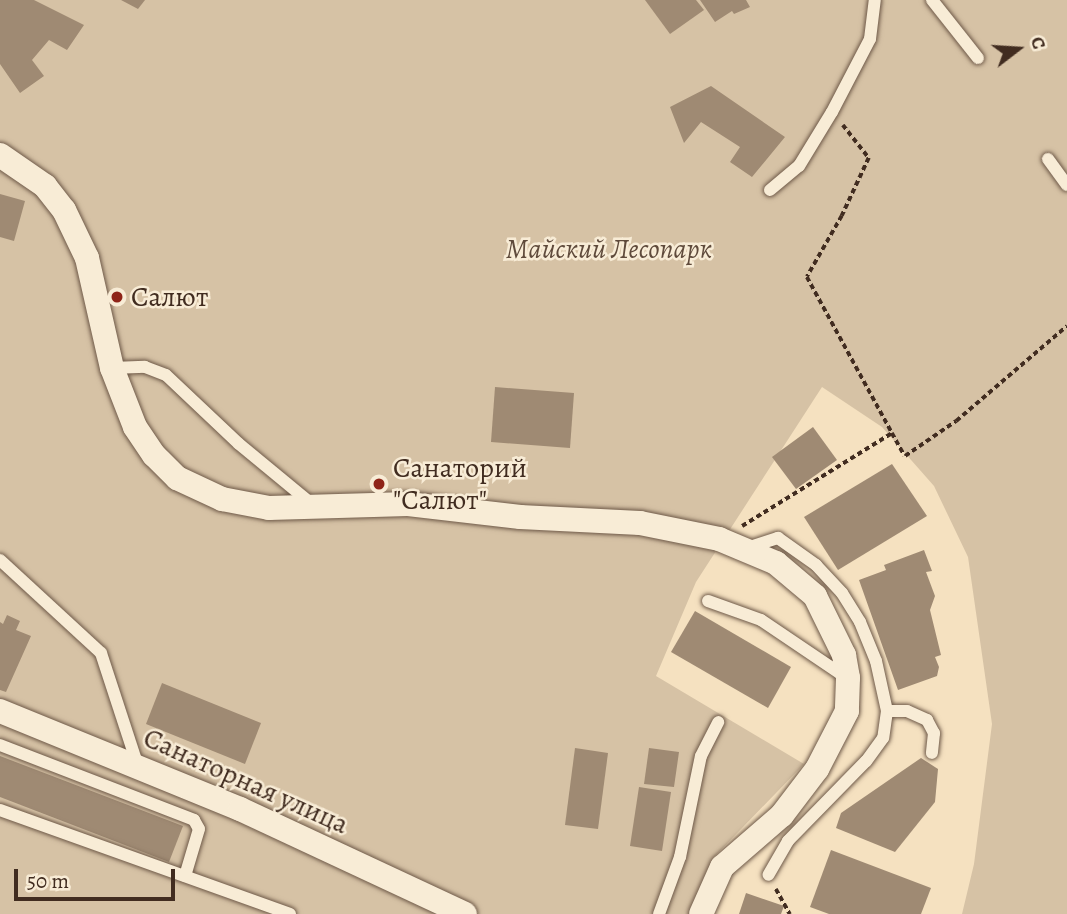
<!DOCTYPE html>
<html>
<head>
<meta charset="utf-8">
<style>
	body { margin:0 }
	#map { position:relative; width:1067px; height:914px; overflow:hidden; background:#f5e1c0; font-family:Alegreya,serif }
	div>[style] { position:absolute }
	.green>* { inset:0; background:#d6c2a5 }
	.building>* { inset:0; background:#9f8a73 }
	.path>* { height:3.5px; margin-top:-1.75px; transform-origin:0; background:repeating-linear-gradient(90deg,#412c20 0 5px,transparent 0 8.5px) }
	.roads { filter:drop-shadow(0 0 2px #6e5948) drop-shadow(0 0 2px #6e5948) }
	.service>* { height:12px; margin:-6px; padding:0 6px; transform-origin:6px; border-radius:6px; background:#f8ecd6 }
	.minor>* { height:24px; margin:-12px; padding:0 12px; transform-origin:12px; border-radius:12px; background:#f8ecd6 }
	.dots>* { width:19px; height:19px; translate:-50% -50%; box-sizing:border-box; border:4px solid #f8ecd6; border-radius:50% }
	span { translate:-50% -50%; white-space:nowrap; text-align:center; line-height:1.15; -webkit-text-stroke:5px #f8ecd6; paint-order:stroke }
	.park-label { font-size:28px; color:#5f4a3b; font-style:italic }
	.poi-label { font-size:28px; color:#412c20 }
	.left { translate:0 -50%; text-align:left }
	.street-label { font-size:28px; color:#412c20 }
	.north { position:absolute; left:983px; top:14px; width:70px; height:70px; -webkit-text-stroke:5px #f8ecd6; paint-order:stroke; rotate:73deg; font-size:19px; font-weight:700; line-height:28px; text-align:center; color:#412c20 }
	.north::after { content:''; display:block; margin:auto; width:24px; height:32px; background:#412c20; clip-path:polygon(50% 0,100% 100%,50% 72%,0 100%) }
	.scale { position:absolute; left:14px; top:869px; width:161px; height:32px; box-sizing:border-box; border:4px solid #412c20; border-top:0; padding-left:9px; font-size:21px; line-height:24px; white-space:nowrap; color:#412c20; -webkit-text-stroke:5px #f8ecd6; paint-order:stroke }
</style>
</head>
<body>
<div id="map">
	<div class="green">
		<i style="clip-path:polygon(0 0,1067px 0,1067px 914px,962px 914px,974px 864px,992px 724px,968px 557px,934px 486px,882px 427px,822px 387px,696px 582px,656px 676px,804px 764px,713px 858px,691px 914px,0 914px)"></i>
	</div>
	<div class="building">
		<i style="clip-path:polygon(0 0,34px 0,84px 25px,67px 50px,49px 40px,32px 60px,44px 76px,20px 93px,0 64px)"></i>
		<i style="clip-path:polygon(121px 0,145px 0,138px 9px)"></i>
		<i style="clip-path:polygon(645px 0,696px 0,704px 10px,670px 34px)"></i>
		<i style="clip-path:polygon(700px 0,746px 0,750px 7px,734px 14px,732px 11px,715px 22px)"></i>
		<i style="clip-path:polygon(711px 86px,785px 137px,752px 177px,730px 162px,740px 147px,701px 122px,684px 143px,670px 107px)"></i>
		<i style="clip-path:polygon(0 194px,25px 201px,14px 241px,0 237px)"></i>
		<i style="clip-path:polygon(495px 387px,574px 393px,570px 448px,491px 442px)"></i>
		<i style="clip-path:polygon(813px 427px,837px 460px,796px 489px,772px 457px)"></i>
		<i style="clip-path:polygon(892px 464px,927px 516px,838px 570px,804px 517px)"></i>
		<i style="clip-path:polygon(924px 550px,932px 571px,926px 572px,935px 596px,930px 610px,941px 655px,935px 657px,939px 667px,937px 676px,898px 690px,859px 580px,886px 570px,884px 565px)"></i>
		<i style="clip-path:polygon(695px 611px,791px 667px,768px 708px,671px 652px)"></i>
		<i style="clip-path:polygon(7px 615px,20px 621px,16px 630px,31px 636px,6px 692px,0 690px,0 622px,3px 624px)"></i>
		<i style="clip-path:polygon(162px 683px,261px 723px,245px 764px,146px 724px)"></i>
		<i style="clip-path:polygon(575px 748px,608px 753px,598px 829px,565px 825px)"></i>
		<i style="clip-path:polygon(649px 748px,679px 752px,674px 787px,644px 784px)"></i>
		<i style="clip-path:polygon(0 756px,183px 826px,169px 862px,0 797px)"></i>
		<i style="clip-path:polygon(921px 758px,938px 769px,935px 802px,895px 852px,836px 828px,841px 813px)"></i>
		<i style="clip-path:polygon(639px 787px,671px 792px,662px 851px,630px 846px)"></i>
		<i style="clip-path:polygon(831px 850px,931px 888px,921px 914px,829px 914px,810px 907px)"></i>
		<i style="clip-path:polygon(746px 893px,784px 906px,781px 914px,739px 914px)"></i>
	</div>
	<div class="path">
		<i style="left:843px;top:125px;width:42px;rotate:51.8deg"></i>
		<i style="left:869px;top:158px;width:64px;rotate:115deg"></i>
		<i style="left:842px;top:216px;width:70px;rotate:119.8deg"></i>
		<i style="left:807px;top:277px;width:178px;rotate:61.4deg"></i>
		<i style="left:742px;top:526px;width:176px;rotate:-31.8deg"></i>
		<i style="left:892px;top:433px;width:26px;rotate:61deg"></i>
		<i style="left:905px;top:456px;width:62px;rotate:-34.5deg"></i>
		<i style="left:956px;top:421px;width:146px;rotate:-40.6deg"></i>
		<i style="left:776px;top:889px;width:29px;rotate:61deg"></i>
	</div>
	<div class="roads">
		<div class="service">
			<i style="left:932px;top:0;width:74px;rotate:51.6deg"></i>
			<i style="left:1048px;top:159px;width:32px;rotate:54deg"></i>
			<i style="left:770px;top:190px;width:38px;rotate:-40deg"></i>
			<i style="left:799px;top:166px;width:63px;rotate:-58.6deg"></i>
			<i style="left:832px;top:112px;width:82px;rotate:-62.5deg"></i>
			<i style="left:870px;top:39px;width:39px;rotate:-83deg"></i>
			<i style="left:112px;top:368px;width:33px;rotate:-2deg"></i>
			<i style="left:145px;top:367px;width:22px;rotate:21deg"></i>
			<i style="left:166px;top:375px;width:100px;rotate:43.4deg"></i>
			<i style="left:239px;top:444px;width:96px;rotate:39.5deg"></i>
			<i style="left:747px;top:548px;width:33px;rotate:-18deg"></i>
			<i style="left:778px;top:538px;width:47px;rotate:35.4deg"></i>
			<i style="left:816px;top:565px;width:38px;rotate:47deg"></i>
			<i style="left:842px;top:593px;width:34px;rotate:58deg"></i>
			<i style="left:860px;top:622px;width:42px;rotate:67.7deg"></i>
			<i style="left:876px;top:661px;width:51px;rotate:77.6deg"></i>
			<i style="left:887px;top:711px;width:27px;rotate:98deg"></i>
			<i style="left:883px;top:738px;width:29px;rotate:126deg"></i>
			<i style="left:866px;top:761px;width:112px;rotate:134.3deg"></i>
			<i style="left:788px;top:841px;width:39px;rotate:120deg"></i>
			<i style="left:0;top:560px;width:137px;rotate:42.6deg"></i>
			<i style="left:101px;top:653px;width:119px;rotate:71.9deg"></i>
			<i style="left:708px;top:601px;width:56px;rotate:19.7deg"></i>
			<i style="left:761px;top:620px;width:104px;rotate:34deg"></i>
			<i style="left:887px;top:711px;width:20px"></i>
			<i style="left:907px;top:711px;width:22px;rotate:24deg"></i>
			<i style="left:927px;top:720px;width:15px;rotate:62deg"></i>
			<i style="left:934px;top:733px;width:20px;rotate:96deg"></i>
			<i style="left:0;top:745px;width:208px;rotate:21.1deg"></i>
			<i style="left:194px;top:820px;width:10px;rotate:61deg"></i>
			<i style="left:199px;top:829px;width:49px;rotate:106.6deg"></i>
			<i style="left:0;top:810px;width:308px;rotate:19.7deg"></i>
			<i style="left:659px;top:914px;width:61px;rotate:-69.8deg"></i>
			<i style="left:680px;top:857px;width:103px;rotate:-78.3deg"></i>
			<i style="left:701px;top:756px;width:38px;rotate:-63deg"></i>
		</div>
		<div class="minor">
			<i style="left:0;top:155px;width:55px;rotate:34.6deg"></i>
			<i style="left:45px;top:186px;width:31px;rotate:52deg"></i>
			<i style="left:64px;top:210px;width:53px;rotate:64.4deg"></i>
			<i style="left:87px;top:258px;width:113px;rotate:77.2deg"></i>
			<i style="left:112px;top:368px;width:63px;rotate:68.7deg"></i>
			<i style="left:135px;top:427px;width:34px;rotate:56deg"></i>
			<i style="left:154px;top:455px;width:33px;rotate:45deg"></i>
			<i style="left:177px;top:478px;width:50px;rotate:25deg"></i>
			<i style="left:222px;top:499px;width:48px;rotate:10.8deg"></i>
			<i style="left:269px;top:508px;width:139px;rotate:-1.6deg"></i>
			<i style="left:408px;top:504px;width:113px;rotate:6.6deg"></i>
			<i style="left:520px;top:517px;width:120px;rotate:2.9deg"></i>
			<i style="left:640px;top:523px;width:81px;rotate:11.4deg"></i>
			<i style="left:719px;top:539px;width:62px;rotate:22.8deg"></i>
			<i style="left:776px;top:563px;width:51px;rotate:40.2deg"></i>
			<i style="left:815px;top:596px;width:66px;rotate:63.8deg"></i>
			<i style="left:844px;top:655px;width:23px;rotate:80deg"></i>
			<i style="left:848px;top:678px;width:33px;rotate:92deg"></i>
			<i style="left:847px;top:711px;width:65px;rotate:117.3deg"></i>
			<i style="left:817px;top:769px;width:58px;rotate:127.3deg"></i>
			<i style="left:782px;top:815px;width:79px;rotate:139.1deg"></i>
			<i style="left:722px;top:867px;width:51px;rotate:114.1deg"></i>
			<i style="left:0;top:711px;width:259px;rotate:22.2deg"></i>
			<i style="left:240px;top:809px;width:248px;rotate:25deg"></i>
		</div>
	</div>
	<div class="dots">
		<i style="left:117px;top:297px;background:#8f2418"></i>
		<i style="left:379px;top:484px;background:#8f2418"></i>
	</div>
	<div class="park-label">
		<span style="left:609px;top:249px">Майский Лесопарк</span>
	</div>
	<div class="poi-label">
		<span class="left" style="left:131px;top:297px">Салют</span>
		<span class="left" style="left:393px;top:484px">Санаторий<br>"Салют"</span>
	</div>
	<div class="street-label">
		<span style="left:246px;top:781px;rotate:24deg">Санаторная улица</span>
	</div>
	<div class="north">С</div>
	<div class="scale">50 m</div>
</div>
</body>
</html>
